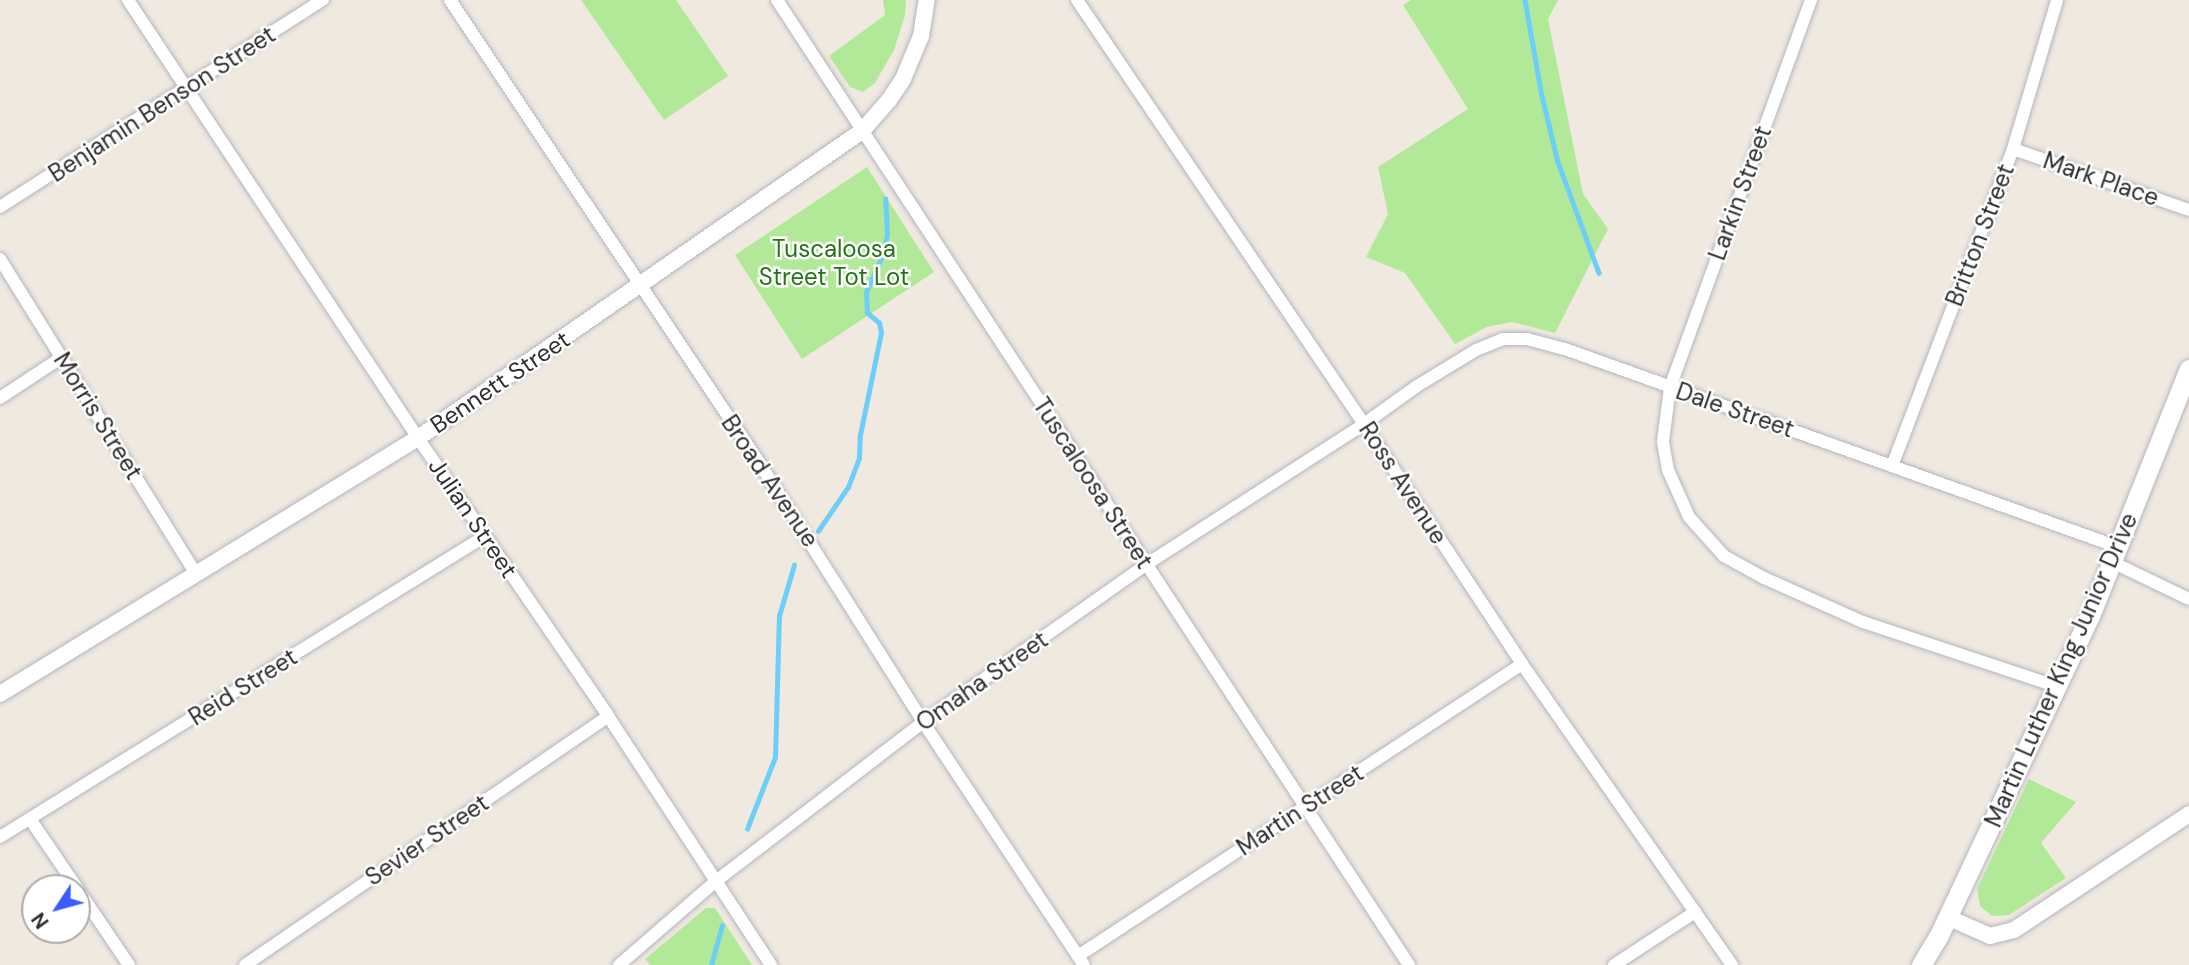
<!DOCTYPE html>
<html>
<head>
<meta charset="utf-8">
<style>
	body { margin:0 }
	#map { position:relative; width:2189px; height:965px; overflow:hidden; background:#f0e9e0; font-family:"DM Sans",sans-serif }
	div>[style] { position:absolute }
	.green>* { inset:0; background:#b2e999 }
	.stream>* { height:4.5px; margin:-2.25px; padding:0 2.25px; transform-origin:2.25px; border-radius:2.25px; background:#6dcef7 }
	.roads { filter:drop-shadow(0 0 2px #b4b5c2) drop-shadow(0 0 2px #b4b5c2) }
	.minor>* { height:12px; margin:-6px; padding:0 6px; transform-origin:6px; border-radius:6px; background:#fff }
	.tertiary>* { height:16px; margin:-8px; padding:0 8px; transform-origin:8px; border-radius:8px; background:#fff }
	.secondary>* { height:19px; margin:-9.5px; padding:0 9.5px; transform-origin:9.5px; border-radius:9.5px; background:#fff }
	span { translate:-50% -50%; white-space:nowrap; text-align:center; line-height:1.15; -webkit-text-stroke:5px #fff; paint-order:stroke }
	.street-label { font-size:24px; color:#2e2e2e }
	.park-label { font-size:24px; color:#267216 }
	.north { position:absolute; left:21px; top:874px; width:70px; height:70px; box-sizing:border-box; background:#fff; border:2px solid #ababab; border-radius:50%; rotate:234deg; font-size:19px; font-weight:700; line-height:28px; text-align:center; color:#2e2e2e }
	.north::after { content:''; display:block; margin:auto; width:24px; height:32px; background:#3d5bff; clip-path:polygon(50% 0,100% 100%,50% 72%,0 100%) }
</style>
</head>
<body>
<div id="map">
	<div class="green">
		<i style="clip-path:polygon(581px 0,676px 0,728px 76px,664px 120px)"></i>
		<i style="clip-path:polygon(883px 0,906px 0,905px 15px,894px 50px,875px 83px,863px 92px,850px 87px,829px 56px,885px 15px)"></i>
		<i style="clip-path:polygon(1411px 0,1558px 0,1548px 19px,1583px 194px,1608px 229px,1555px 333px,1512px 322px,1487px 327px,1455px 344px,1405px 273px,1366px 257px,1388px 214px,1378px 167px,1468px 109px,1403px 5px)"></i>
		<i style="clip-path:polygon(867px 167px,934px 272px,802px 359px,735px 255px)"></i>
		<i style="clip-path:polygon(2029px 779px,2076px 802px,2041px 843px,2066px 878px,2009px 915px,1992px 916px,1980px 906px,1977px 889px)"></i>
		<i style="clip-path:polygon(706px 908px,715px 908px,752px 965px,650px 965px,645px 959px)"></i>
	</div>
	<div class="stream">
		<i style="left:1525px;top:0;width:97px;rotate:80deg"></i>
		<i style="left:1542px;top:96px;width:68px;rotate:76.4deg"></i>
		<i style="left:1558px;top:162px;width:118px;rotate:69.7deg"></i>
		<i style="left:818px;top:531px;width:53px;rotate:-55.7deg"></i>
		<i style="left:848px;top:487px;width:31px;rotate:-69deg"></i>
		<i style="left:859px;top:458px;width:23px;rotate:-88deg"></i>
		<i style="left:860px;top:435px;width:104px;rotate:-78.4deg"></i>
		<i style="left:881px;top:333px;width:10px;rotate:-101deg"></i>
		<i style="left:879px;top:323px;width:16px;rotate:-140deg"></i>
		<i style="left:867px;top:313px;width:21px;rotate:-93deg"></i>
		<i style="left:866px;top:292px;width:44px;rotate:-65.8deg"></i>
		<i style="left:884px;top:252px;width:19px;rotate:-81deg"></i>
		<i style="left:887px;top:233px;width:34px;rotate:-93deg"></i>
		<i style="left:747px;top:829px;width:77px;rotate:-68.7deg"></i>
		<i style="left:775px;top:757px;width:141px;rotate:-88.4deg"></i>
		<i style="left:779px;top:616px;width:53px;rotate:-73.6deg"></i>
		<i style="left:711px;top:965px;width:41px;rotate:-74.6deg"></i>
	</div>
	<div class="roads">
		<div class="minor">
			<i style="left:128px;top:0;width:525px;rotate:56.49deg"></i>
			<i style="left:418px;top:438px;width:337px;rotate:55.6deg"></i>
			<i style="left:608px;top:716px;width:298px;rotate:56.8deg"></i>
			<i style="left:450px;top:0;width:562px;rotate:56.25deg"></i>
			<i style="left:762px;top:467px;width:302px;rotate:57.7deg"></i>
			<i style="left:923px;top:722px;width:291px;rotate:56.5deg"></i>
			<i style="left:777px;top:0;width:1154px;rotate:56.78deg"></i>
			<i style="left:1077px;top:0;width:512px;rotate:55.91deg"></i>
			<i style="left:1364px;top:424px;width:287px;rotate:56.6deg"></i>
			<i style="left:1522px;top:664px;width:367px;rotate:55.1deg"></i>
			<i style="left:1811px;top:0;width:412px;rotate:110deg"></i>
			<i style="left:1670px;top:387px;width:55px;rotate:97.3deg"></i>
			<i style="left:1663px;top:442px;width:28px;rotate:80deg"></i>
			<i style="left:1668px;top:470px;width:51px;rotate:65.9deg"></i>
			<i style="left:1689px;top:517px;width:52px;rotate:48.1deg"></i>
			<i style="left:1724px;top:556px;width:46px;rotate:28.8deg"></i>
			<i style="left:1764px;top:578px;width:108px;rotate:24deg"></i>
			<i style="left:1863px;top:622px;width:206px;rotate:18.4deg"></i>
			<i style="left:2013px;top:149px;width:186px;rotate:19.1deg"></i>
			<i style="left:0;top:207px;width:384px;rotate:-32.7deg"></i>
			<i style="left:0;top:259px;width:371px;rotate:58.1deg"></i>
			<i style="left:0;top:398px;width:74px;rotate:-33.5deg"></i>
			<i style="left:1892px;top:466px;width:339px;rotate:-69.1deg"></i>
			<i style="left:2013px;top:149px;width:155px;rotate:-73.5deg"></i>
			<i style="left:2112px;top:562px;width:85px;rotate:25.7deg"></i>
			<i style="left:30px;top:819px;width:83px;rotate:55.7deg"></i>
			<i style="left:0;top:837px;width:571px;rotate:-31.82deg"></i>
			<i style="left:77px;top:888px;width:93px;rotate:56deg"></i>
			<i style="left:1078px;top:956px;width:531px;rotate:-33.33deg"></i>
			<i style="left:245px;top:965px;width:440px;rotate:-34.4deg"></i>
			<i style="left:619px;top:965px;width:128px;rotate:-40.9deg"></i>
			<i style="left:716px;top:881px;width:261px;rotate:-37.5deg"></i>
			<i style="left:923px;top:722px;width:274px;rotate:-35.2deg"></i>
			<i style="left:1147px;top:564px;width:258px;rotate:-32.8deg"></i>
			<i style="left:1364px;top:424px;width:65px;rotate:-35.6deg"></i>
			<i style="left:1417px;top:386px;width:69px;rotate:-31.4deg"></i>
			<i style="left:1476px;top:350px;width:29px;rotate:-22deg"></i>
			<i style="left:1503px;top:339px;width:24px"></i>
			<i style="left:1527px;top:339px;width:39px;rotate:15deg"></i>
			<i style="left:1565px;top:349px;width:587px;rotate:19.7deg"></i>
			<i style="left:1614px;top:965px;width:97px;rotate:-33.2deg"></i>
		</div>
		<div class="tertiary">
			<i style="left:0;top:694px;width:490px;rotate:-31.5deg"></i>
			<i style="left:418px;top:438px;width:540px;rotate:-34.66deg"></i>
			<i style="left:862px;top:131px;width:41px;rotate:-48.9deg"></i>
			<i style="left:889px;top:100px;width:25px;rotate:-56deg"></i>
			<i style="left:903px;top:79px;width:47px;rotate:-67.3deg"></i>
			<i style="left:921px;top:36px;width:36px;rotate:-81deg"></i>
			<i style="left:1947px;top:917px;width:47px;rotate:23.8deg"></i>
			<i style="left:1990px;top:936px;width:25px;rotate:-14deg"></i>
			<i style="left:2014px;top:930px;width:210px;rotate:-33.5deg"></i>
		</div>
		<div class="secondary">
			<i style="left:1921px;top:965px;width:35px;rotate:-59deg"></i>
			<i style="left:1939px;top:935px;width:353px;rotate:-64.7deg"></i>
			<i style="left:2090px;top:616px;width:266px;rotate:-68.2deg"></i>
		</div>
	</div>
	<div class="street-label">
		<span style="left:162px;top:104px;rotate:-33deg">Benjamin Benson Street</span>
		<span style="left:2101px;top:179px;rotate:19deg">Mark Place</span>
		<span style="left:1740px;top:193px;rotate:-70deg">Larkin Street</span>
		<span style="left:1980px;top:235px;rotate:-69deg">Britton Street</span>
		<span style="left:500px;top:382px;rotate:-34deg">Bennett Street</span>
		<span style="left:1735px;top:410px;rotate:19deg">Dale Street</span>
		<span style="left:98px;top:416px;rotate:58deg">Morris Street</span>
		<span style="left:770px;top:481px;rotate:56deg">Broad Avenue</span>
		<span style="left:1093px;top:483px;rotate:57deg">Tuscaloosa Street</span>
		<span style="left:1403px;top:483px;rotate:57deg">Ross Avenue</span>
		<span style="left:473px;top:518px;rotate:56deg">Julian Street</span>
		<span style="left:2061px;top:670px;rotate:-66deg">Martin Luther King Junior Drive</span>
		<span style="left:982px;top:681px;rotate:-35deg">Omaha Street</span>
		<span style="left:243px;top:687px;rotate:-32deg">Reid Street</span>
		<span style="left:1300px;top:810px;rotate:-33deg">Martin Street</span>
		<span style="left:427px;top:840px;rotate:-34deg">Sevier Street</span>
	</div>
	<div class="park-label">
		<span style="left:834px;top:263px">Tuscaloosa<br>Street Tot Lot</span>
	</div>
	<div class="north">N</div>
</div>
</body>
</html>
